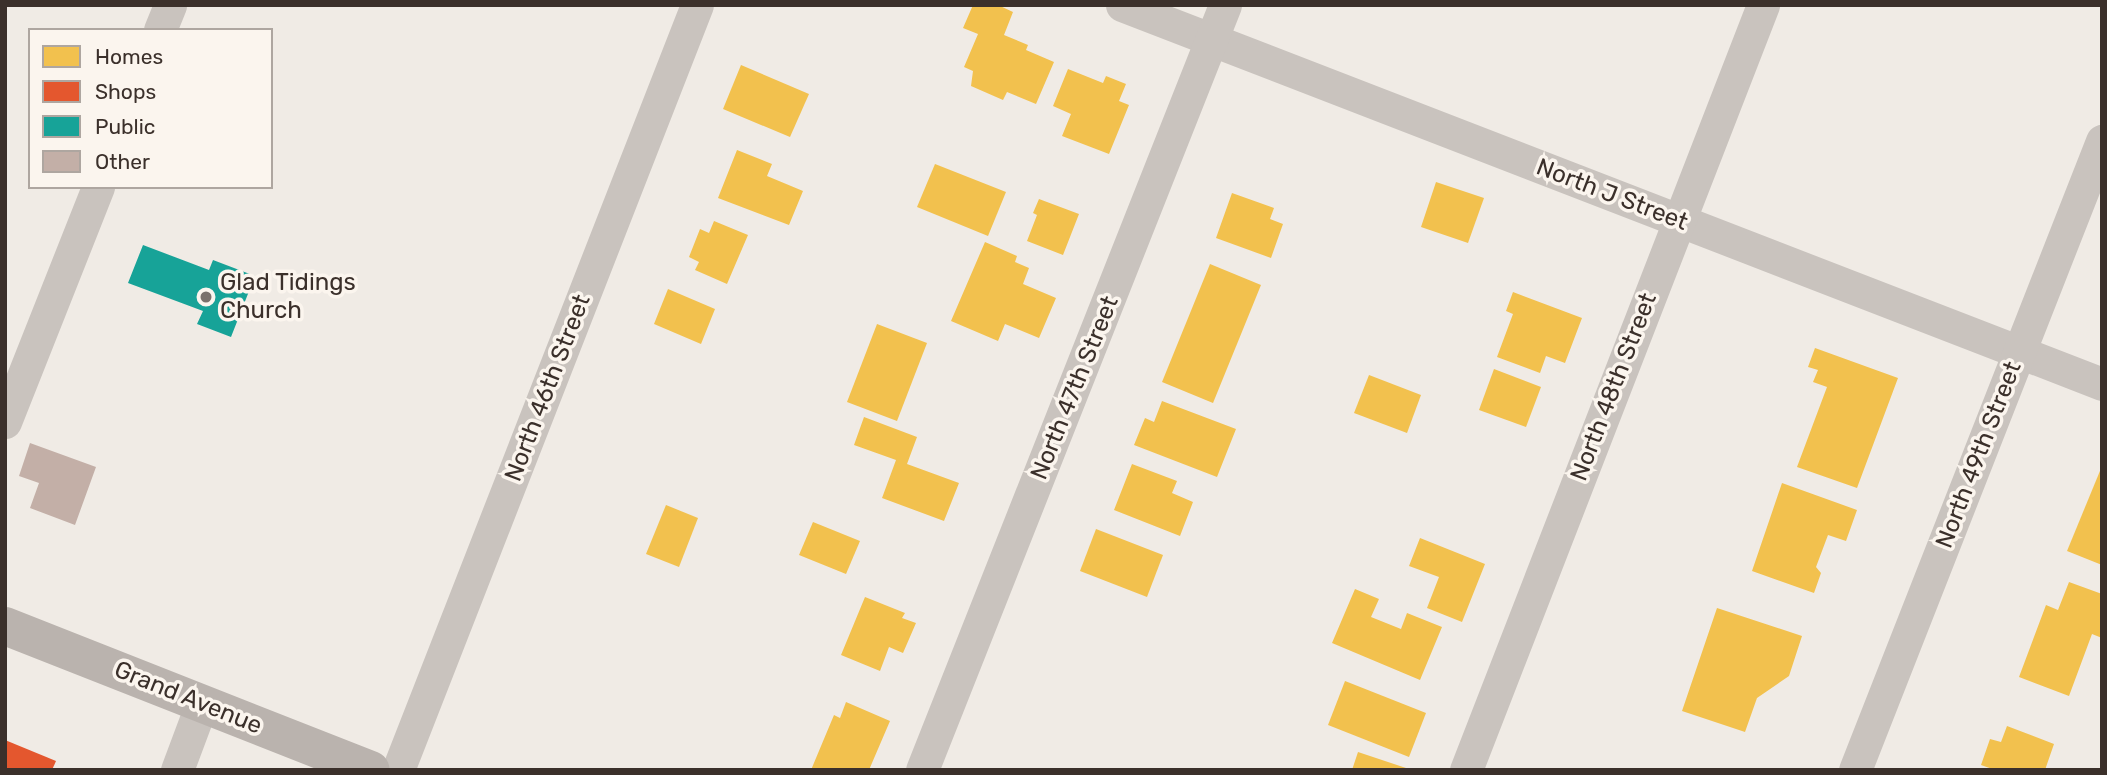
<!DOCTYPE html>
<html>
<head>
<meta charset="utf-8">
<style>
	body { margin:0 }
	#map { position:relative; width:2107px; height:775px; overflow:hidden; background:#f0ebe5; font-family:Rubik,sans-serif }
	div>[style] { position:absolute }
	.homes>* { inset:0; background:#f2c14e }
	.shops>* { inset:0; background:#e4572e }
	.public>* { inset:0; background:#17a398 }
	.building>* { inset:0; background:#c3afa7 }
	.minor>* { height:33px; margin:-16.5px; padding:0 16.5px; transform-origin:16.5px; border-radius:16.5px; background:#c9c3be }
	.secondary>* { height:38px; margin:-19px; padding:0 19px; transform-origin:19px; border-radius:19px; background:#bab3ae }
	.dots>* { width:19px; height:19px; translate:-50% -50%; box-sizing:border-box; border:4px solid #fbf5ee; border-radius:50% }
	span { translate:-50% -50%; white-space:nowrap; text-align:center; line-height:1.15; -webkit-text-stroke:7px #fbf5ee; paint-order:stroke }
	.street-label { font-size:24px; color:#3b302b }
	.poi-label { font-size:24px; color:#3b302b }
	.left { translate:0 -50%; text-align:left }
	.frame { position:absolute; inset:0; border:7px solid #3b302b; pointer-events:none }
	.legend { position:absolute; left:28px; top:28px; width:245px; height:161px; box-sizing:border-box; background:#fbf5ee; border:2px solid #aea6a0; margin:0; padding:9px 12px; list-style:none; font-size:21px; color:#3b302b }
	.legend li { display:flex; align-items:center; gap:14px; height:35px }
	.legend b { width:35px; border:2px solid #aea6a0 }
</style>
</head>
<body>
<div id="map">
	<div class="homes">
		<i style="clip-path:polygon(973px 5px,998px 5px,1013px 12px,1004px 35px,1028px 45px,1026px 50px,1054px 62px,1036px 104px,1007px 92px,1003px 100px,971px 86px,973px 71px,964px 67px,978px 34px,963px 28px)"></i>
		<i style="clip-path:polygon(741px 65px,809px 94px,790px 137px,723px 109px)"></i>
		<i style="clip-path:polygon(1068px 69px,1103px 83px,1106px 76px,1126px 84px,1119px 101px,1129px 105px,1109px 154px,1062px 136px,1071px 114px,1053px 106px)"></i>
		<i style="clip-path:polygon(737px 150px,772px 164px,767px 176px,803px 191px,789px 225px,718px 198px)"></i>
		<i style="clip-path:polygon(935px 164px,1006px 192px,988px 236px,917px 207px)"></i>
		<i style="clip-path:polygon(1436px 182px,1484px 198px,1468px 243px,1421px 227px)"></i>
		<i style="clip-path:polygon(1232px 193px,1274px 208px,1270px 219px,1283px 224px,1271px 258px,1216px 238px)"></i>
		<i style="clip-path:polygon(1039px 199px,1079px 214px,1063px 255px,1027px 241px,1037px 215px,1033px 213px)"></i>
		<i style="clip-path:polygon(714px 221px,748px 235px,727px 284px,695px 270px,699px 262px,689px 257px,700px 229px,709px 233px)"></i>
		<i style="clip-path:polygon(985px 242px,1017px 256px,1015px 262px,1029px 268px,1023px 284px,1056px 298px,1039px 338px,1005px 324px,998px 341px,951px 321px)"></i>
		<i style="clip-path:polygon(1210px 264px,1261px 285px,1213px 403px,1162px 382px)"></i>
		<i style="clip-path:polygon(668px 289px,715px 309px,701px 344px,654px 324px)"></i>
		<i style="clip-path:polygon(1513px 292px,1582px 318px,1565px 363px,1546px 356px,1540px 373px,1497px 357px,1513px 314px,1506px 311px)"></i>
		<i style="clip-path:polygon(877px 324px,927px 343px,897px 421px,847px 402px)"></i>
		<i style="clip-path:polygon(1815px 348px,1898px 378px,1857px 488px,1797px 467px,1827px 387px,1813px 382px,1818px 370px,1808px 367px)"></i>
		<i style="clip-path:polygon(1494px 369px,1541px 387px,1526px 427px,1479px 410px)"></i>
		<i style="clip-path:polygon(1369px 375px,1421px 395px,1407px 433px,1354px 413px)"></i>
		<i style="clip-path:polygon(1162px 401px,1236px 429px,1217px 477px,1134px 445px,1145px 418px,1154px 422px)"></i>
		<i style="clip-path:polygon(864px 417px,917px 437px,907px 464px,959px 483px,944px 521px,882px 498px,896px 460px,854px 445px)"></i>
		<i style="clip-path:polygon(1132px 464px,1177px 481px,1172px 493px,1193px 502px,1180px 536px,1114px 510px)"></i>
		<i style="clip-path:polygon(2102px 466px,2102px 565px,2067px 551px)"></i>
		<i style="clip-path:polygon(1782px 483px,1857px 510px,1846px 541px,1828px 535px,1816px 567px,1821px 573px,1814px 593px,1752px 571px)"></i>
		<i style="clip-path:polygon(666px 505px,698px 518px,679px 567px,646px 554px)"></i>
		<i style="clip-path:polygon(813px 522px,860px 541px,846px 574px,799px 555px)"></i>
		<i style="clip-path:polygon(1096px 529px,1163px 555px,1147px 597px,1080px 571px)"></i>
		<i style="clip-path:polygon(1420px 538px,1485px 564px,1462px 622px,1427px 608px,1439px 577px,1409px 566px)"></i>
		<i style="clip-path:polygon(2069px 582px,2102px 594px,2102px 638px,2092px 634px,2069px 696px,2019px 677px,2046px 605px,2058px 610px)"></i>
		<i style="clip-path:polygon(1355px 589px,1379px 599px,1371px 617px,1401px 629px,1407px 613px,1442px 627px,1420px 680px,1332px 643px)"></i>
		<i style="clip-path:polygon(865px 597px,905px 613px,902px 618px,916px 623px,903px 653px,889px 647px,880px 671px,841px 655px)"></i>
		<i style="clip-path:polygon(1717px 608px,1802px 636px,1789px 676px,1757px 698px,1745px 732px,1682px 711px)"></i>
		<i style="clip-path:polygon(1345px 681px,1426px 713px,1409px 757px,1328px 725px)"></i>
		<i style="clip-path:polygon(846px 702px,890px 721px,869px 770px,811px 770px,834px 715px,840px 718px)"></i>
		<i style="clip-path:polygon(2007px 726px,2054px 744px,2045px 770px,1995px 770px,1981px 765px,1990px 739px,2001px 742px)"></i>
		<i style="clip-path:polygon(1358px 752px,1409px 769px,1409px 770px,1352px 770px)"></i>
	</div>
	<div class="shops">
		<i style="clip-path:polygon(5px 740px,56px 761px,52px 770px,5px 770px)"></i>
	</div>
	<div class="public">
		<i style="clip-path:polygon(143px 245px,209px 270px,213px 260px,255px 276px,231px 337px,197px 324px,203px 311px,128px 283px)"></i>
	</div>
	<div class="building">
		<i style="clip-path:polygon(30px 443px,96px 467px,75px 525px,30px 508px,39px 483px,19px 476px)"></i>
	</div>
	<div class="minor">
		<i style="left:1122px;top:5px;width:1051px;rotate:21.14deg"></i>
		<i style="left:160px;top:30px;width:27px;rotate:-68deg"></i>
		<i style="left:5px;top:422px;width:253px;rotate:-68.4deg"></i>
		<i style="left:177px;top:770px;width:72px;rotate:-69.5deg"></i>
		<i style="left:398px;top:770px;width:821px;rotate:-68.65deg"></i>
		<i style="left:922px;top:770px;width:823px;rotate:-68.39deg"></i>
		<i style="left:1466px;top:770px;width:821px;rotate:-68.78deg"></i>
		<i style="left:1855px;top:770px;width:676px;rotate:-68.56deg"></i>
	</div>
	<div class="secondary">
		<i style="left:5px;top:626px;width:393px;rotate:21.5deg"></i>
	</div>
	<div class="dots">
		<i style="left:206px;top:297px;background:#7a716c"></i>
	</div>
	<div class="street-label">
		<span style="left:1612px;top:195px;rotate:21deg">North J Street</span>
		<span style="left:1614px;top:387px;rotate:-69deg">North 48th Street</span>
		<span style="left:548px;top:388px;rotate:-69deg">North 46th Street</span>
		<span style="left:1075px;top:388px;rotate:-68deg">North 47th Street</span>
		<span style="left:1979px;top:455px;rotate:-69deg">North 49th Street</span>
		<span style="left:188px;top:698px;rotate:22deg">Grand Avenue</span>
	</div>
	<div class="poi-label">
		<span class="left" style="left:220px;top:297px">Glad Tidings<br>Church</span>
	</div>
	<div class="frame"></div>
	<ul class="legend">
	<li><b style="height:19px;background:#f2c14e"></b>Homes</li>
	<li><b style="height:19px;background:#e4572e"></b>Shops</li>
	<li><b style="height:19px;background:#17a398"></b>Public</li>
	<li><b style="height:19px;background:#c3afa7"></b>Other</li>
	</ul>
</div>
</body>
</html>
